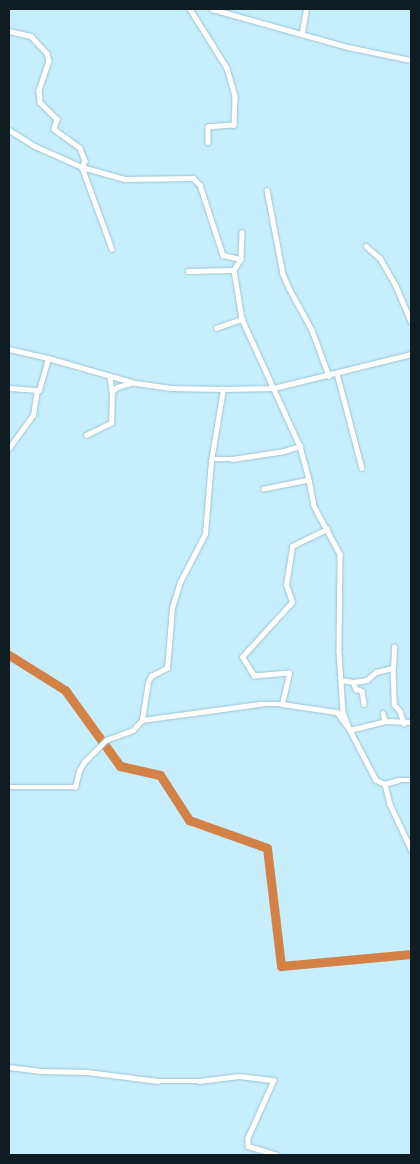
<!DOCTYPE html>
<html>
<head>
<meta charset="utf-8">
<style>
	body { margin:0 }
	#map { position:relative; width:420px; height:1164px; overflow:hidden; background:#c6eefd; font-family:Signika,sans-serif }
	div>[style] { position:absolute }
	.river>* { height:9px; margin:-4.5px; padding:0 4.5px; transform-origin:4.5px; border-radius:4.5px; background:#d38145 }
	.roads { filter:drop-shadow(0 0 1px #9cc3d1) drop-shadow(0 0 1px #9cc3d1) }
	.minor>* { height:4.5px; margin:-2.25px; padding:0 2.25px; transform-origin:2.25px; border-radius:2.25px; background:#fff }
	span { translate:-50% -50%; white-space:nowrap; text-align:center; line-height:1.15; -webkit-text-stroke:4.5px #fff; paint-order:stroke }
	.frame { position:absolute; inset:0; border:10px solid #0e1d22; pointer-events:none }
</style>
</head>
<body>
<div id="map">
	<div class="river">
		<i style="left:9px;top:655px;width:66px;rotate:32deg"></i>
		<i style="left:65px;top:690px;width:94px;rotate:54.1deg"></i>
		<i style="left:120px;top:766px;width:41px;rotate:12.7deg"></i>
		<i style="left:160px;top:775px;width:54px;rotate:57.2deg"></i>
		<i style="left:189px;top:820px;width:83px;rotate:19.7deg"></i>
		<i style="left:267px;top:848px;width:119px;rotate:83.2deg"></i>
		<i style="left:281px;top:966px;width:131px;rotate:-5.3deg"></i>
	</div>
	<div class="roads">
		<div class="minor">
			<i style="left:190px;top:9px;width:70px;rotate:57.9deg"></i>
			<i style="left:227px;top:68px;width:29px;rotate:74deg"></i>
			<i style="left:235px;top:96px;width:29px;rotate:92deg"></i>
			<i style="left:234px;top:125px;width:26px;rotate:176deg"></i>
			<i style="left:208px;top:127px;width:15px;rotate:90deg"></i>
			<i style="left:212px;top:9px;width:141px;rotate:15.6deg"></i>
			<i style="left:348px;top:47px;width:64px;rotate:11.7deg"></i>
			<i style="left:9px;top:31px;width:23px;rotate:13deg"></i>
			<i style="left:31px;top:36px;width:23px;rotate:47deg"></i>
			<i style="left:47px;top:53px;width:8px;rotate:76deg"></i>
			<i style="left:49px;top:61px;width:31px;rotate:109deg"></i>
			<i style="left:39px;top:90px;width:12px;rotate:85deg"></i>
			<i style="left:40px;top:102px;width:24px;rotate:45deg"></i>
			<i style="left:57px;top:119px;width:10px;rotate:107deg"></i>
			<i style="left:54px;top:129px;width:32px;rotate:36deg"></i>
			<i style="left:80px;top:148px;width:14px;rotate:69deg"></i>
			<i style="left:85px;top:161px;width:7px;rotate:117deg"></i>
			<i style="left:82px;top:167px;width:87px;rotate:69.9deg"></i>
			<i style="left:302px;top:32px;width:23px;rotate:-80deg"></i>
			<i style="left:9px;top:130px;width:31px;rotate:32deg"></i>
			<i style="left:35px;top:146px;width:51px;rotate:24.1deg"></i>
			<i style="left:82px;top:167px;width:45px;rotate:15.6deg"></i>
			<i style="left:125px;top:179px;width:68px;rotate:-0.8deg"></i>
			<i style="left:193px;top:178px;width:10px;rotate:45deg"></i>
			<i style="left:200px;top:185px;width:74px;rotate:71.8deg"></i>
			<i style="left:223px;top:255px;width:18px;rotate:13deg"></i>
			<i style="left:267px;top:190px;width:86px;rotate:79.2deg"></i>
			<i style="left:283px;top:274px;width:15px;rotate:67deg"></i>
			<i style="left:289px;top:288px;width:48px;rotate:61.3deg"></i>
			<i style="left:312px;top:330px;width:49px;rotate:69.7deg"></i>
			<i style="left:242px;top:232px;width:27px;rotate:92deg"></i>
			<i style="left:241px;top:259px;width:13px;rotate:122deg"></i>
			<i style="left:234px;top:270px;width:50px;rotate:80.7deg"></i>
			<i style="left:242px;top:319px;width:140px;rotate:65.5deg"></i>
			<i style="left:300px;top:446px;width:35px;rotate:75deg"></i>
			<i style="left:309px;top:480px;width:46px;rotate:168.7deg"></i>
			<i style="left:366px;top:246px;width:18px;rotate:41deg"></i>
			<i style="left:380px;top:258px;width:32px;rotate:60deg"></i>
			<i style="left:396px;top:286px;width:38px;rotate:67deg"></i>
			<i style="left:188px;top:271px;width:46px;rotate:-1.2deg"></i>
			<i style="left:216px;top:328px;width:28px;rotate:-19deg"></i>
			<i style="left:9px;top:349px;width:40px;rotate:13deg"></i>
			<i style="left:337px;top:373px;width:98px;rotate:75.3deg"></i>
			<i style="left:110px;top:377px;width:15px;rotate:82deg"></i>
			<i style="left:112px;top:392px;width:7px;rotate:-45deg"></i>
			<i style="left:117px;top:387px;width:15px;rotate:-16deg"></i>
			<i style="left:9px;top:388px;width:30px;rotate:4deg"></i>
			<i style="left:39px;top:390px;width:33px;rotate:-74deg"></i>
			<i style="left:48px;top:358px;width:91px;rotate:15.9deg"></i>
			<i style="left:136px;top:383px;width:35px;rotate:8deg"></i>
			<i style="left:171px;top:388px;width:52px;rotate:1.1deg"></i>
			<i style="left:86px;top:435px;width:28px;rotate:-26deg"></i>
			<i style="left:111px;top:423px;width:31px;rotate:-88deg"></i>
			<i style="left:9px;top:448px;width:41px;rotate:-54deg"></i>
			<i style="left:33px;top:415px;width:25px;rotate:-81deg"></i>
			<i style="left:212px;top:459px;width:20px"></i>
			<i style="left:232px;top:459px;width:53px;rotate:-8.7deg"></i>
			<i style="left:284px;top:451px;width:17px;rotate:-17deg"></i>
			<i style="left:309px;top:480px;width:26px;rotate:79deg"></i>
			<i style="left:314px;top:506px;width:55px;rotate:61.6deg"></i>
			<i style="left:340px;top:554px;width:98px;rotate:90.6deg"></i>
			<i style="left:339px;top:652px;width:60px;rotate:86.2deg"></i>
			<i style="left:343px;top:712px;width:19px;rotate:69deg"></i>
			<i style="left:350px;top:730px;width:56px;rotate:62.5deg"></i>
			<i style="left:376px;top:780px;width:10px;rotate:24deg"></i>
			<i style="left:385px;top:784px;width:21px;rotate:76deg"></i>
			<i style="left:390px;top:804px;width:50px;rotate:65deg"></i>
			<i style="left:393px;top:668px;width:36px;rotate:88deg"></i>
			<i style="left:394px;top:704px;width:9px;rotate:49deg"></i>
			<i style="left:400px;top:711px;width:13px;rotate:72deg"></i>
			<i style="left:341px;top:680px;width:12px;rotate:9deg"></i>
			<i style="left:353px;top:682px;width:8px;rotate:67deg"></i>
			<i style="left:356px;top:689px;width:6px;rotate:18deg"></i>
			<i style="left:362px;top:691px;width:13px;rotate:81deg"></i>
			<i style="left:353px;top:682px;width:14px;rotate:-8deg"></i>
			<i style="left:367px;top:680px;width:12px;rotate:-42deg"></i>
			<i style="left:376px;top:672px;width:17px;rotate:-13deg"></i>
			<i style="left:393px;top:668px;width:21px;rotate:-87deg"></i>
			<i style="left:282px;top:704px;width:32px;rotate:-77deg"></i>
			<i style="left:289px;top:673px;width:35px;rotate:175deg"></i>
			<i style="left:254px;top:676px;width:22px;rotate:-122deg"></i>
			<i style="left:242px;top:657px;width:74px;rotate:-47.7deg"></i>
			<i style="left:292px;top:602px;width:18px;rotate:-109deg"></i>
			<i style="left:286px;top:585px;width:39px;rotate:-81deg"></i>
			<i style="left:292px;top:546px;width:39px;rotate:-26deg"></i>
			<i style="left:383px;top:713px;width:8px;rotate:76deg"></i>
			<i style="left:142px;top:720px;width:120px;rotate:-7.7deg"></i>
			<i style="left:261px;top:704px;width:21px"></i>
			<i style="left:282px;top:704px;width:56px;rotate:8.3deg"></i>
			<i style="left:337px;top:712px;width:22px;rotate:54deg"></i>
			<i style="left:350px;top:730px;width:36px;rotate:-14deg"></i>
			<i style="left:385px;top:721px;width:26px;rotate:2deg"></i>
			<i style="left:385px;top:784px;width:14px;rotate:-17deg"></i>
			<i style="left:398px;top:780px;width:13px"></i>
			<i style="left:9px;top:787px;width:66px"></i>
			<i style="left:75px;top:787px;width:16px;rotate:-76deg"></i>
			<i style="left:79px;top:771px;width:10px;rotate:-61deg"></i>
			<i style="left:84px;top:762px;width:31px;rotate:-45deg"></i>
			<i style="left:106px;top:740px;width:29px;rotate:-20deg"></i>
			<i style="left:133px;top:730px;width:13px;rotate:-48deg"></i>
			<i style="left:142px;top:720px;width:38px;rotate:-81deg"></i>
			<i style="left:148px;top:682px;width:7px;rotate:-63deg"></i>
			<i style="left:151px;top:676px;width:18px;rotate:-27deg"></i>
			<i style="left:167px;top:668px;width:60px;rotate:-85.2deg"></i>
			<i style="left:172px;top:608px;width:27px;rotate:-73deg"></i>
			<i style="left:180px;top:582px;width:54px;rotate:-62.5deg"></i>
			<i style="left:205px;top:534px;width:73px;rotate:-85.3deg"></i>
			<i style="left:211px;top:461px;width:73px;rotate:-80.5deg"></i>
			<i style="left:223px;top:389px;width:51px;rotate:-1.1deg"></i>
			<i style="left:274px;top:388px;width:141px;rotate:-13.9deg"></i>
			<i style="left:9px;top:1067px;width:34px;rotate:7deg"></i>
			<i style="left:43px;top:1071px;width:44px;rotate:1.3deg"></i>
			<i style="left:87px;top:1072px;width:71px;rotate:7.3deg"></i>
			<i style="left:157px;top:1081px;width:42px"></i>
			<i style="left:199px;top:1081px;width:40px;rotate:-7.1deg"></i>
			<i style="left:239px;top:1076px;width:35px;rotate:7deg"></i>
			<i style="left:274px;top:1080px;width:64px;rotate:114.1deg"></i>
			<i style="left:248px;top:1138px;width:8px;rotate:90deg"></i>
			<i style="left:248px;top:1146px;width:30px;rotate:17deg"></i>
		</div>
	</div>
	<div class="frame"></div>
</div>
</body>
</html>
